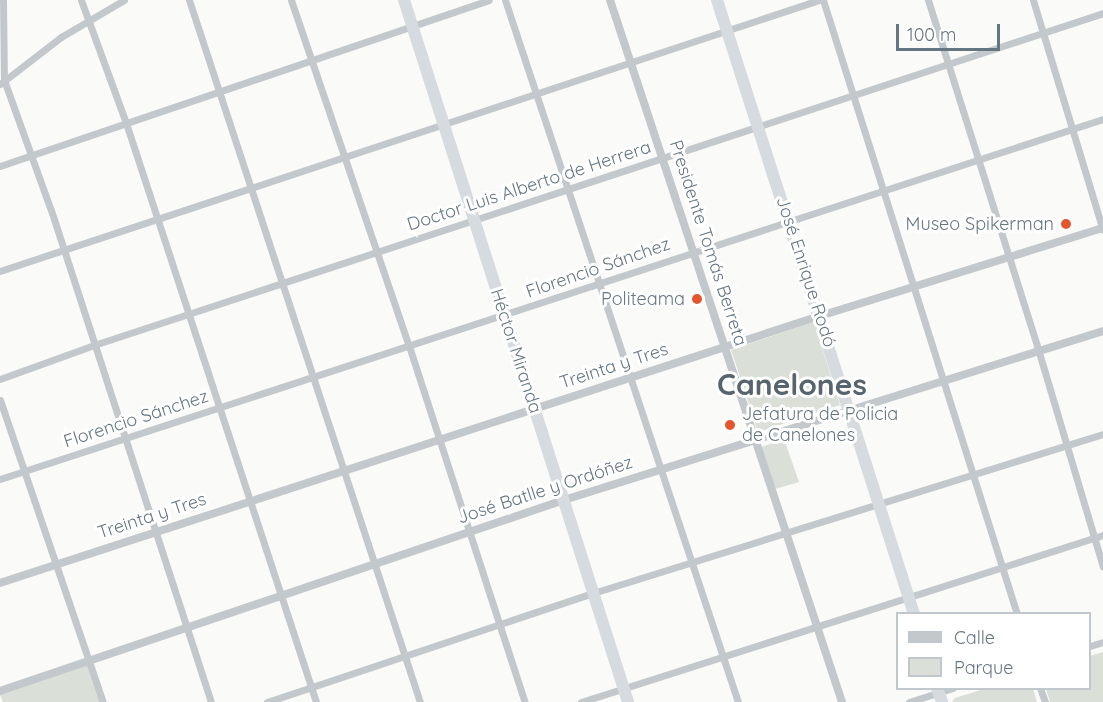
<!DOCTYPE html>
<html>
<head>
<meta charset="utf-8">
<style>
	body { margin:0 }
	#map { position:relative; width:1103px; height:702px; overflow:hidden; background:#fafaf8; font-family:Quicksand,sans-serif }
	div>[style] { position:absolute }
	.green>* { inset:0; background:#dadfd7 }
	.minor>* { height:7px; margin:-3.5px; padding:0 3.5px; transform-origin:3.5px; border-radius:3.5px; background:#c3c8cc }
	.tertiary>* { height:8px; margin:-4px; padding:0 4px; transform-origin:4px; border-radius:4px; background:#c3c8cc }
	.trunk>* { height:12px; margin:-6px; padding:0 6px; transform-origin:6px; border-radius:6px; background:#d6dbdf }
	.dots>* { width:16px; height:16px; translate:-50% -50%; box-sizing:border-box; border:3px solid #fff; border-radius:50% }
	span { translate:-50% -50%; white-space:nowrap; text-align:center; line-height:1.15; -webkit-text-stroke:6px #fff; paint-order:stroke }
	.street-label { font-size:18px; color:#657683 }
	.poi-label { font-size:18px; color:#657683 }
	.right { translate:-100% -50%; text-align:right }
	.left { translate:0 -50%; text-align:left }
	.town-label { font-size:30px; color:#57646e; font-weight:700 }
	.legend { position:absolute; left:896px; top:612px; width:195px; height:78px; box-sizing:border-box; background:#fff; border:2px solid #c1c8cd; margin:0; padding:8px 10px; list-style:none; font-size:18px; color:#657683 }
	.legend li { display:flex; align-items:center; gap:12px; height:30px }
	.legend b { width:30px; border:2px solid #c1c8cd }
	.scale { position:absolute; left:896px; top:24px; width:104px; height:27px; box-sizing:border-box; border:3px solid #657683; border-top:0; padding-left:8px; font-size:18px; line-height:21px; white-space:nowrap; color:#657683; -webkit-text-stroke:4px #fff; paint-order:stroke }
</style>
</head>
<body>
<div id="map">
	<div class="green">
		<i style="clip-path:polygon(814px 322px,840px 405px,758px 432px,731px 350px)"></i>
		<i style="clip-path:polygon(784px 439px,799px 482px,775px 489px,761px 447px)"></i>
		<i style="clip-path:polygon(1103px 652px,1103px 702px,1050px 702px,1046px 689px,1090px 688px,1090px 656px)"></i>
		<i style="clip-path:polygon(88px 665px,101px 702px,3px 702px,0 695px)"></i>
		<i style="clip-path:polygon(987px 688px,1033px 689px,1037px 702px,952px 702px,955px 698px)"></i>
	</div>
	<div class="minor">
		<i style="left:3px;top:0;width:80px;rotate:89.3deg"></i>
		<i style="left:4px;top:80px;width:141px;rotate:70.2deg"></i>
		<i style="left:52px;top:213px;width:514px;rotate:71.99deg"></i>
		<i style="left:81px;top:0;width:131px;rotate:69.9deg"></i>
		<i style="left:126px;top:123px;width:609px;rotate:71.83deg"></i>
		<i style="left:189px;top:0;width:739px;rotate:71.79deg"></i>
		<i style="left:291px;top:0;width:366px;rotate:71.2deg"></i>
		<i style="left:409px;top:346px;width:374px;rotate:72deg"></i>
		<i style="left:505px;top:0;width:740px;rotate:71.64deg"></i>
		<i style="left:823px;top:0;width:644px;rotate:72.47deg"></i>
		<i style="left:928px;top:0;width:366px;rotate:72.5deg"></i>
		<i style="left:1038px;top:349px;width:227px;rotate:73.4deg"></i>
		<i style="left:1033px;top:0;width:240px;rotate:73.1deg"></i>
		<i style="left:0;top:84px;width:77px;rotate:-37.6deg"></i>
		<i style="left:61px;top:37px;width:73px;rotate:-30.4deg"></i>
		<i style="left:0;top:166px;width:516px;rotate:-18.75deg"></i>
		<i style="left:0;top:271px;width:863px;rotate:-18.31deg"></i>
		<i style="left:0;top:379px;width:100px;rotate:-19.9deg"></i>
		<i style="left:94px;top:345px;width:1062px;rotate:-18.21deg"></i>
		<i style="left:0;top:400px;width:319px;rotate:71.2deg"></i>
		<i style="left:0;top:479px;width:1160px;rotate:-18.08deg"></i>
		<i style="left:1090px;top:646px;width:14px;rotate:-17deg"></i>
		<i style="left:1040px;top:688px;width:15px;rotate:70deg"></i>
		<i style="left:267px;top:702px;width:344px;rotate:-18.5deg"></i>
		<i style="left:593px;top:593px;width:534px;rotate:-17.32deg"></i>
		<i style="left:581px;top:702px;width:548px;rotate:-17.74deg"></i>
		<i style="left:909px;top:702px;width:46px;rotate:-17.7deg"></i>
	</div>
	<div class="tertiary">
		<i style="left:610px;top:0;width:739px;rotate:71.71deg"></i>
		<i style="left:0;top:583px;width:862px;rotate:-18.04deg"></i>
		<i style="left:820px;top:316px;width:296px;rotate:-17.3deg"></i>
		<i style="left:0;top:691px;width:595px;rotate:-18.71deg"></i>
		<i style="left:564px;top:500px;width:565px;rotate:-17.41deg"></i>
	</div>
	<div class="trunk">
		<i style="left:404px;top:0;width:737px;rotate:72.3deg"></i>
		<i style="left:717px;top:0;width:645px;rotate:72.21deg"></i>
		<i style="left:937px;top:688px;width:15px;rotate:70deg"></i>
	</div>
	<div class="dots">
		<i style="left:1066px;top:224px;background:#e4572e"></i>
		<i style="left:697px;top:299px;background:#e4572e"></i>
		<i style="left:730px;top:425px;background:#e4572e"></i>
	</div>
	<div class="street-label">
		<span style="left:529px;top:186px;rotate:-18deg">Doctor Luis Alberto de Herrera</span>
		<span style="left:708px;top:243px;rotate:72deg">Presidente Tomás Berreta</span>
		<span style="left:598px;top:268px;rotate:-19deg">Florencio Sánchez</span>
		<span style="left:806px;top:272px;rotate:72deg">José Enrique Rodó</span>
		<span style="left:516px;top:351px;rotate:72deg">Héctor Miranda</span>
		<span style="left:614px;top:366px;rotate:-18deg">Treinta y Tres</span>
		<span style="left:136px;top:419px;rotate:-18deg">Florencio Sánchez</span>
		<span style="left:545px;top:490px;rotate:-18deg">José Batlle y Ordóñez</span>
		<span style="left:152px;top:516px;rotate:-18deg">Treinta y Tres</span>
	</div>
	<div class="poi-label">
		<span class="right" style="left:1054px;top:224px">Museo Spikerman</span>
		<span class="right" style="left:685px;top:299px">Politeama</span>
		<span class="left" style="left:742px;top:425px">Jefatura de Policia<br>de Canelones</span>
	</div>
	<div class="town-label">
		<span style="left:792px;top:384px">Canelones</span>
	</div>
	<ul class="legend">
	<li><b style="height:8px;background:#c3c8cc"></b>Calle</li>
	<li><b style="height:16px;background:#dadfd7"></b>Parque</li>
	</ul>
	<div class="scale">100 m</div>
</div>
</body>
</html>
